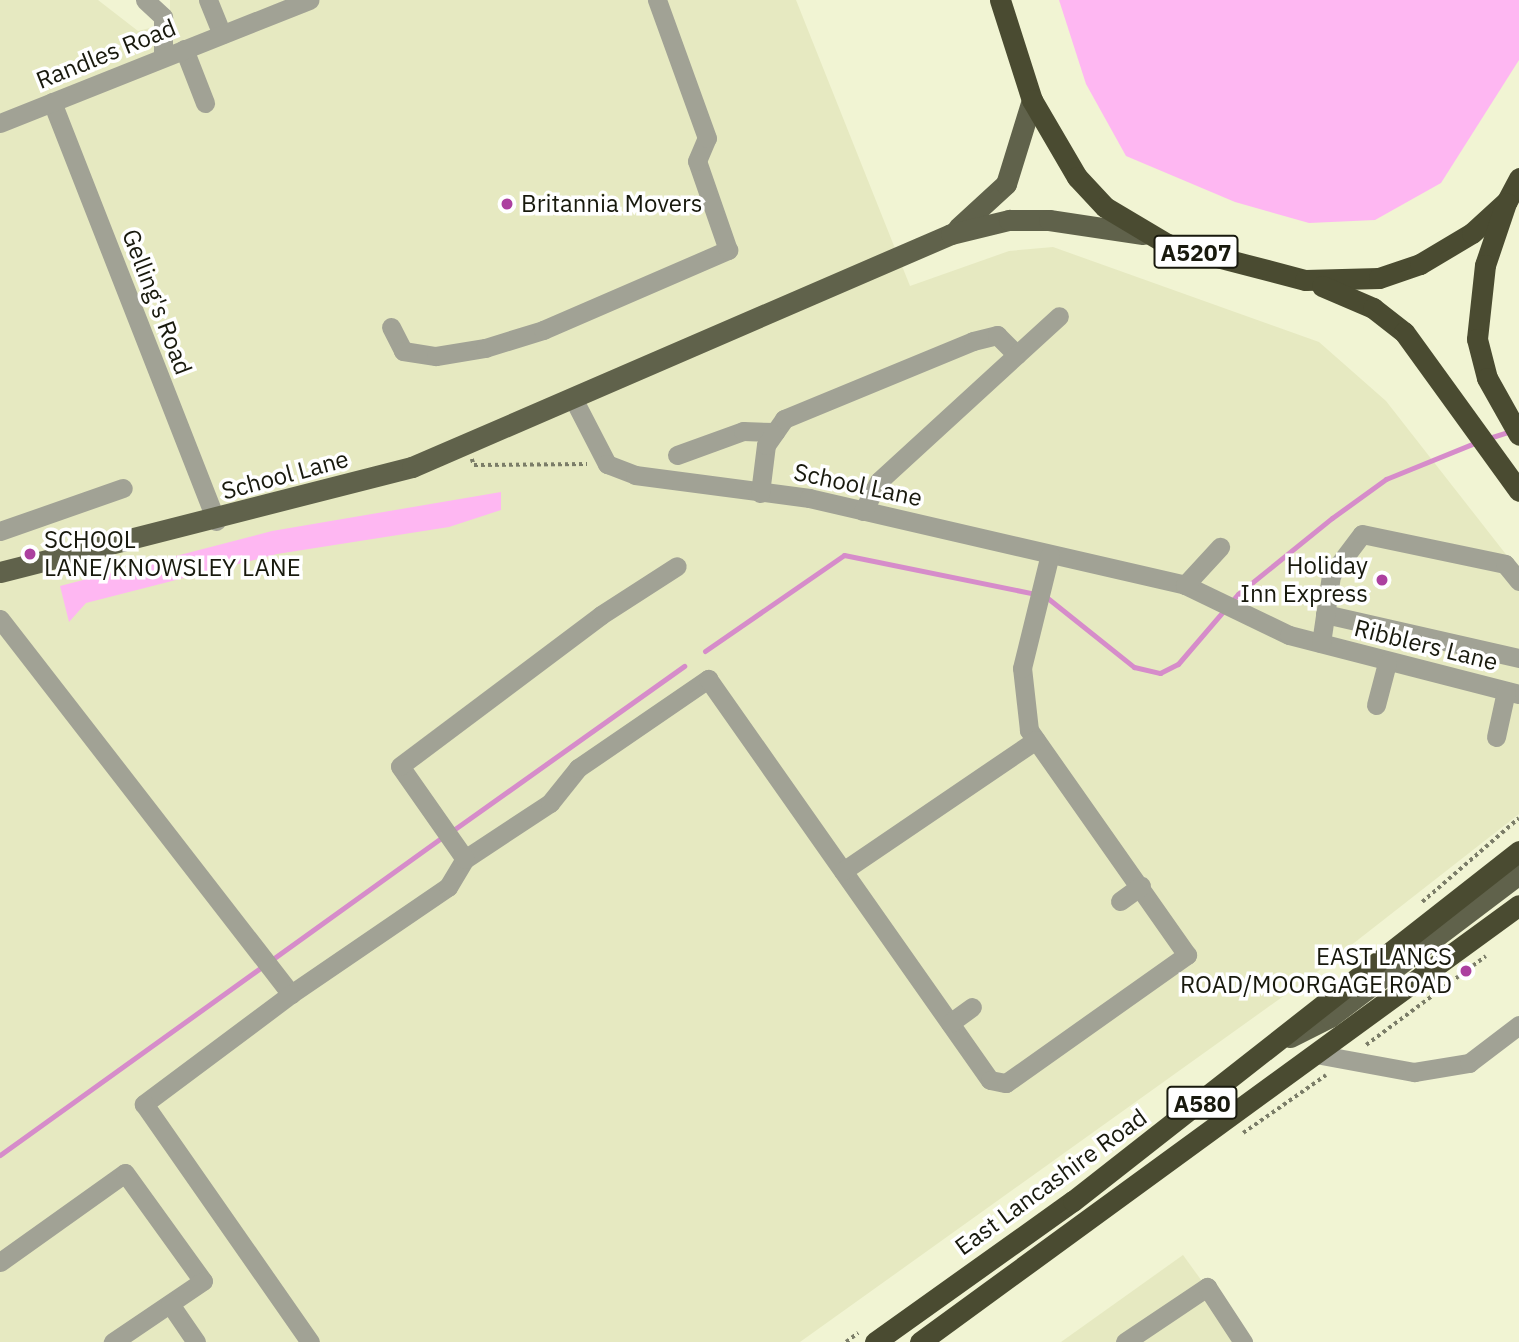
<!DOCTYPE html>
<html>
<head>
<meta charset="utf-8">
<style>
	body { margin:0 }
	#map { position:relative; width:1519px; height:1342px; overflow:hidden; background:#f1f4d3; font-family:"IBM Plex Sans",sans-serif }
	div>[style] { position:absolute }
	.built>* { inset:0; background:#e6e9c1 }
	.green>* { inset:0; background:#feb7f2 }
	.stream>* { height:5px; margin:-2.5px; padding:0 2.5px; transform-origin:2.5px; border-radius:2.5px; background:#d68cca }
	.path>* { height:3.5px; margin-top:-1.75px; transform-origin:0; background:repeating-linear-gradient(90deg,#7b7d68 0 3.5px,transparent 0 7px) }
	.minor>* { height:19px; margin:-9.5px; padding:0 9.5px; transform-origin:9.5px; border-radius:9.5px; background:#a1a295 }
	.major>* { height:21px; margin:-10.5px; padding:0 10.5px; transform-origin:10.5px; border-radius:10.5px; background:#60624b }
	.highway>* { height:21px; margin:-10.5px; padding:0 10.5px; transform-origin:10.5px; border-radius:10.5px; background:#4a4b31 }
	.dots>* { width:19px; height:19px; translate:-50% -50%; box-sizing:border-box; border:4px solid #fff; border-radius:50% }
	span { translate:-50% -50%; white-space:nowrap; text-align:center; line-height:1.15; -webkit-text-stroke:7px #fff; paint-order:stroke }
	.shield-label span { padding:2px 5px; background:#fff; border:2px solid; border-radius:5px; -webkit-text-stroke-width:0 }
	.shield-label { font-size:23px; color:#18190d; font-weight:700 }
	.street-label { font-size:24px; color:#18190d }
	.poi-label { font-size:24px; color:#18190d }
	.left { translate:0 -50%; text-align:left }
	.right { translate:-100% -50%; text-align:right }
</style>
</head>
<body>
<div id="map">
	<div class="built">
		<i style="clip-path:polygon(0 0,98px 0,138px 31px,170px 23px,170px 0,796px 0,910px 286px,1009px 251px,1053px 247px,1319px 342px,1386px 401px,1519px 571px,1519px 814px,1313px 975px,800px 1342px,0 1342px)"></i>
		<i style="clip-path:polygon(1183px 1255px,1246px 1342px,1061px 1342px)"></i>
	</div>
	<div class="green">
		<i style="clip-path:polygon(1059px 0,1519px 0,1519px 60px,1441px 183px,1375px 220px,1309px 223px,1235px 202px,1126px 156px,1086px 84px)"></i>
		<i style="clip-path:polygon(501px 492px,501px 510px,449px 527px,277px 554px,86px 603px,69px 622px,60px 586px,272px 531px)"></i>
	</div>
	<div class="stream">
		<i style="left:1486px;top:439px;width:25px;rotate:-18deg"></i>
		<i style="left:1045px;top:596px;width:114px;rotate:38.6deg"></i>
		<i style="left:1134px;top:667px;width:27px;rotate:13deg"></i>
		<i style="left:1160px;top:673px;width:20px;rotate:-27deg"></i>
		<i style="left:1178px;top:664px;width:92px;rotate:-49.4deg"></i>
		<i style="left:1238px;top:594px;width:121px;rotate:-39deg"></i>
		<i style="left:1332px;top:518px;width:67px;rotate:-35.8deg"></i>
		<i style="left:1386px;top:479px;width:98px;rotate:-22.1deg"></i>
		<i style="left:705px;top:651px;width:169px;rotate:-34.6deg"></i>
		<i style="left:844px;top:555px;width:195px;rotate:11.5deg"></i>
		<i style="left:452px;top:831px;width:285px;rotate:-35.4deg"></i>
		<i style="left:0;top:1155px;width:547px;rotate:-35.7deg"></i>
	</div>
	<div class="path">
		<i style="left:472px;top:459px;width:6px;rotate:72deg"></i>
		<i style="left:474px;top:465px;width:113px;rotate:-0.5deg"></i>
		<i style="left:1422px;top:902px;width:128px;rotate:-40.9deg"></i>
		<i style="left:1366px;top:1045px;width:149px;rotate:-36.6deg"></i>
		<i style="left:1243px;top:1133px;width:101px;rotate:-34.9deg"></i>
		<i style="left:846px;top:1342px;width:15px;rotate:-37deg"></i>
	</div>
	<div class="minor">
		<i style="left:145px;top:0;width:25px;rotate:43deg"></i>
		<i style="left:163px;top:17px;width:40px;rotate:90deg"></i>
		<i style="left:208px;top:0;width:37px;rotate:68deg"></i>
		<i style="left:184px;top:49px;width:58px;rotate:68.7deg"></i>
		<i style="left:52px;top:102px;width:450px;rotate:68.6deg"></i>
		<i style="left:0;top:123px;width:333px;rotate:-21.7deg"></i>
		<i style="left:391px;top:327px;width:27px;rotate:63deg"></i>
		<i style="left:403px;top:351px;width:33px;rotate:9deg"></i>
		<i style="left:436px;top:356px;width:50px;rotate:-9.3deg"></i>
		<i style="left:485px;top:348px;width:61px;rotate:-17.2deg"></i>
		<i style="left:543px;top:330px;width:202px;rotate:-23.4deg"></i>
		<i style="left:728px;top:250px;width:94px;rotate:-109.2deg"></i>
		<i style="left:697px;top:161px;width:25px;rotate:-67deg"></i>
		<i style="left:707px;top:138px;width:147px;rotate:-109.9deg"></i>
		<i style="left:575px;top:402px;width:70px;rotate:62.7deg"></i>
		<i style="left:607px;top:464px;width:30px;rotate:21deg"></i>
		<i style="left:635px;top:475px;width:176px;rotate:7.5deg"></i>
		<i style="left:809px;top:498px;width:386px;rotate:13deg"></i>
		<i style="left:1185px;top:585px;width:115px;rotate:25.7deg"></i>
		<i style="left:1289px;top:635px;width:237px;rotate:14.4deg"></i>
		<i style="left:677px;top:455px;width:70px;rotate:-20deg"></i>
		<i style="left:743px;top:431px;width:32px;rotate:2deg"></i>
		<i style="left:760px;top:493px;width:48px;rotate:-82.9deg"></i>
		<i style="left:766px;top:445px;width:32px;rotate:-55deg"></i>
		<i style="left:784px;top:419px;width:204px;rotate:-22.4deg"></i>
		<i style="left:973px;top:341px;width:25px;rotate:-14deg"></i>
		<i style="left:997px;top:335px;width:28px;rotate:45deg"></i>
		<i style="left:863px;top:511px;width:34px;rotate:-62deg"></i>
		<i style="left:879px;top:481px;width:244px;rotate:-42.5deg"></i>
		<i style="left:0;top:531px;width:130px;rotate:-19.3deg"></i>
		<i style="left:1185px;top:585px;width:52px;rotate:-47.4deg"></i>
		<i style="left:1325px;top:614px;width:199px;rotate:12.8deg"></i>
		<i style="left:0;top:619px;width:475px;rotate:52.2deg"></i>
		<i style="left:291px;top:994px;width:190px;rotate:-34.3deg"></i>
		<i style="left:448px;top:887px;width:33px;rotate:-59deg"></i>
		<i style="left:465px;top:859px;width:102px;rotate:-33.4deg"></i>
		<i style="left:550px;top:803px;width:45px;rotate:-51.3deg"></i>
		<i style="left:578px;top:768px;width:158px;rotate:-34.4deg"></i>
		<i style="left:708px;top:679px;width:490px;rotate:54.9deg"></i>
		<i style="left:990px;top:1080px;width:16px;rotate:11deg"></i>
		<i style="left:1006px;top:1083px;width:222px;rotate:-35.3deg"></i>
		<i style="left:1187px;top:955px;width:275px;rotate:-125.1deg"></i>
		<i style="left:1029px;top:730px;width:62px;rotate:-96.4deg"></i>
		<i style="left:1022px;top:668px;width:117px;rotate:-76.2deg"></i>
		<i style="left:1321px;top:643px;width:69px;rotate:-81.6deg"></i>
		<i style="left:1331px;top:575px;width:51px;rotate:-52.9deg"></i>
		<i style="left:1362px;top:534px;width:146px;rotate:11.8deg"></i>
		<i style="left:1505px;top:564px;width:22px;rotate:51deg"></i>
		<i style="left:1376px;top:705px;width:43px;rotate:-75.3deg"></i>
		<i style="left:1496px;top:737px;width:47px;rotate:-77.7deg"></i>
		<i style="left:465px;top:859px;width:113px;rotate:-125deg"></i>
		<i style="left:400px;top:766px;width:251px;rotate:-36.9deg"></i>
		<i style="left:601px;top:615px;width:90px;rotate:-32.8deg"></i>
		<i style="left:843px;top:871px;width:233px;rotate:-34.2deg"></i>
		<i style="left:1120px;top:901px;width:26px;rotate:-36deg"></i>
		<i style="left:291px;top:994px;width:184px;rotate:143.2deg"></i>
		<i style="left:144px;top:1104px;width:290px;rotate:55.1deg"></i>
		<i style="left:950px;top:1023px;width:27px;rotate:-36deg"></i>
		<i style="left:1321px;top:1055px;width:95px;rotate:10.4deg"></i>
		<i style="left:1414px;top:1072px;width:56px;rotate:-9.3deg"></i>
		<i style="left:1469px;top:1063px;width:63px;rotate:-37.2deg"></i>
		<i style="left:0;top:1262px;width:153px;rotate:-35.5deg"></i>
		<i style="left:125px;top:1173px;width:133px;rotate:54.2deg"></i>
		<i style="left:203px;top:1281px;width:109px;rotate:145.9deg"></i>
		<i style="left:170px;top:1304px;width:46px;rotate:55.6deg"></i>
		<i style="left:1125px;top:1342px;width:99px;rotate:-33.9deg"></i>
		<i style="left:1207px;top:1287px;width:66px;rotate:56.8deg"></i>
	</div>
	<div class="major">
		<i style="left:958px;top:228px;width:65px;rotate:-42.5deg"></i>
		<i style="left:1006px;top:184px;width:88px;rotate:-72.8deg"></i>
		<i style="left:0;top:572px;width:425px;rotate:-14.3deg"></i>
		<i style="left:412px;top:467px;width:587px;rotate:-23.38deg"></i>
		<i style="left:951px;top:234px;width:60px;rotate:-13.6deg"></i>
		<i style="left:1009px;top:220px;width:40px"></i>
		<i style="left:1049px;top:220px;width:95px;rotate:8.5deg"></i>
		<i style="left:1290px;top:1037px;width:45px;rotate:-26.6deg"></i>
		<i style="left:1330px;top:1017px;width:237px;rotate:-37.1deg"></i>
	</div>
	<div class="highway">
		<i style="left:1000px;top:0;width:105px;rotate:72.3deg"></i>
		<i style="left:1032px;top:100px;width:89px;rotate:59.7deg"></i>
		<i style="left:1077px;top:177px;width:41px;rotate:47deg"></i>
		<i style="left:1105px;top:207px;width:72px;rotate:30.8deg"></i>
		<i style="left:1167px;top:244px;width:143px;rotate:14.6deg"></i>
		<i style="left:1305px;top:280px;width:74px;rotate:-1.5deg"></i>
		<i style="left:1379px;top:278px;width:43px;rotate:-18.9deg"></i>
		<i style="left:1420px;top:264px;width:61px;rotate:-30.8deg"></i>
		<i style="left:1472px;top:233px;width:47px;rotate:-42.4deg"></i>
		<i style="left:1507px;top:201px;width:26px;rotate:-62deg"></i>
		<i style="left:1506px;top:203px;width:65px;rotate:108.7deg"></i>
		<i style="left:1485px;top:265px;width:74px;rotate:96.2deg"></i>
		<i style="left:1477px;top:339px;width:40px;rotate:75.6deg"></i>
		<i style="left:1487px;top:378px;width:65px;rotate:60.7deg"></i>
		<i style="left:1322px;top:286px;width:56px;rotate:23.3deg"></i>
		<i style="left:1373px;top:308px;width:39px;rotate:38deg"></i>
		<i style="left:1404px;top:332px;width:196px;rotate:54.1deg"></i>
		<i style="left:875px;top:1342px;width:243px;rotate:-35.5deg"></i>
		<i style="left:1073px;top:1201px;width:567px;rotate:-38.12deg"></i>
		<i style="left:920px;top:1342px;width:741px;rotate:-36.11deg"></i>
	</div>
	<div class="dots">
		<i style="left:507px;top:204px;background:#ac409f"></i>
		<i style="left:30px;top:554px;background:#ac409f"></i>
		<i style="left:1382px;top:580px;background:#ac409f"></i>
		<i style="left:1466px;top:971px;background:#ac409f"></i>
	</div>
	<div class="shield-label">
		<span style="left:1196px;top:252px">A5207</span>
		<span style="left:1202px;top:1103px">A580</span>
	</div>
	<div class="street-label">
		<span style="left:106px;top:54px;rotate:-22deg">Randles Road</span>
		<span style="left:157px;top:302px;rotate:69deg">Gelling's Road</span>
		<span style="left:285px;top:475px;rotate:-15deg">School Lane</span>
		<span style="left:858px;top:485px;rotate:12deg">School Lane</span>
		<span style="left:1426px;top:645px;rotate:14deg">Ribblers Lane</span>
		<span style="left:1051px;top:1182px;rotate:-36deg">East Lancashire Road</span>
	</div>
	<div class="poi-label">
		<span class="left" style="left:521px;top:204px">Britannia Movers</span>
		<span class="left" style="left:44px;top:554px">SCHOOL<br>LANE/KNOWSLEY LANE</span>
		<span class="right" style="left:1368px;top:580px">Holiday<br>Inn Express</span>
		<span class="right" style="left:1452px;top:971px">EAST LANCS<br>ROAD/MOORGAGE ROAD</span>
	</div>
</div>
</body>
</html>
